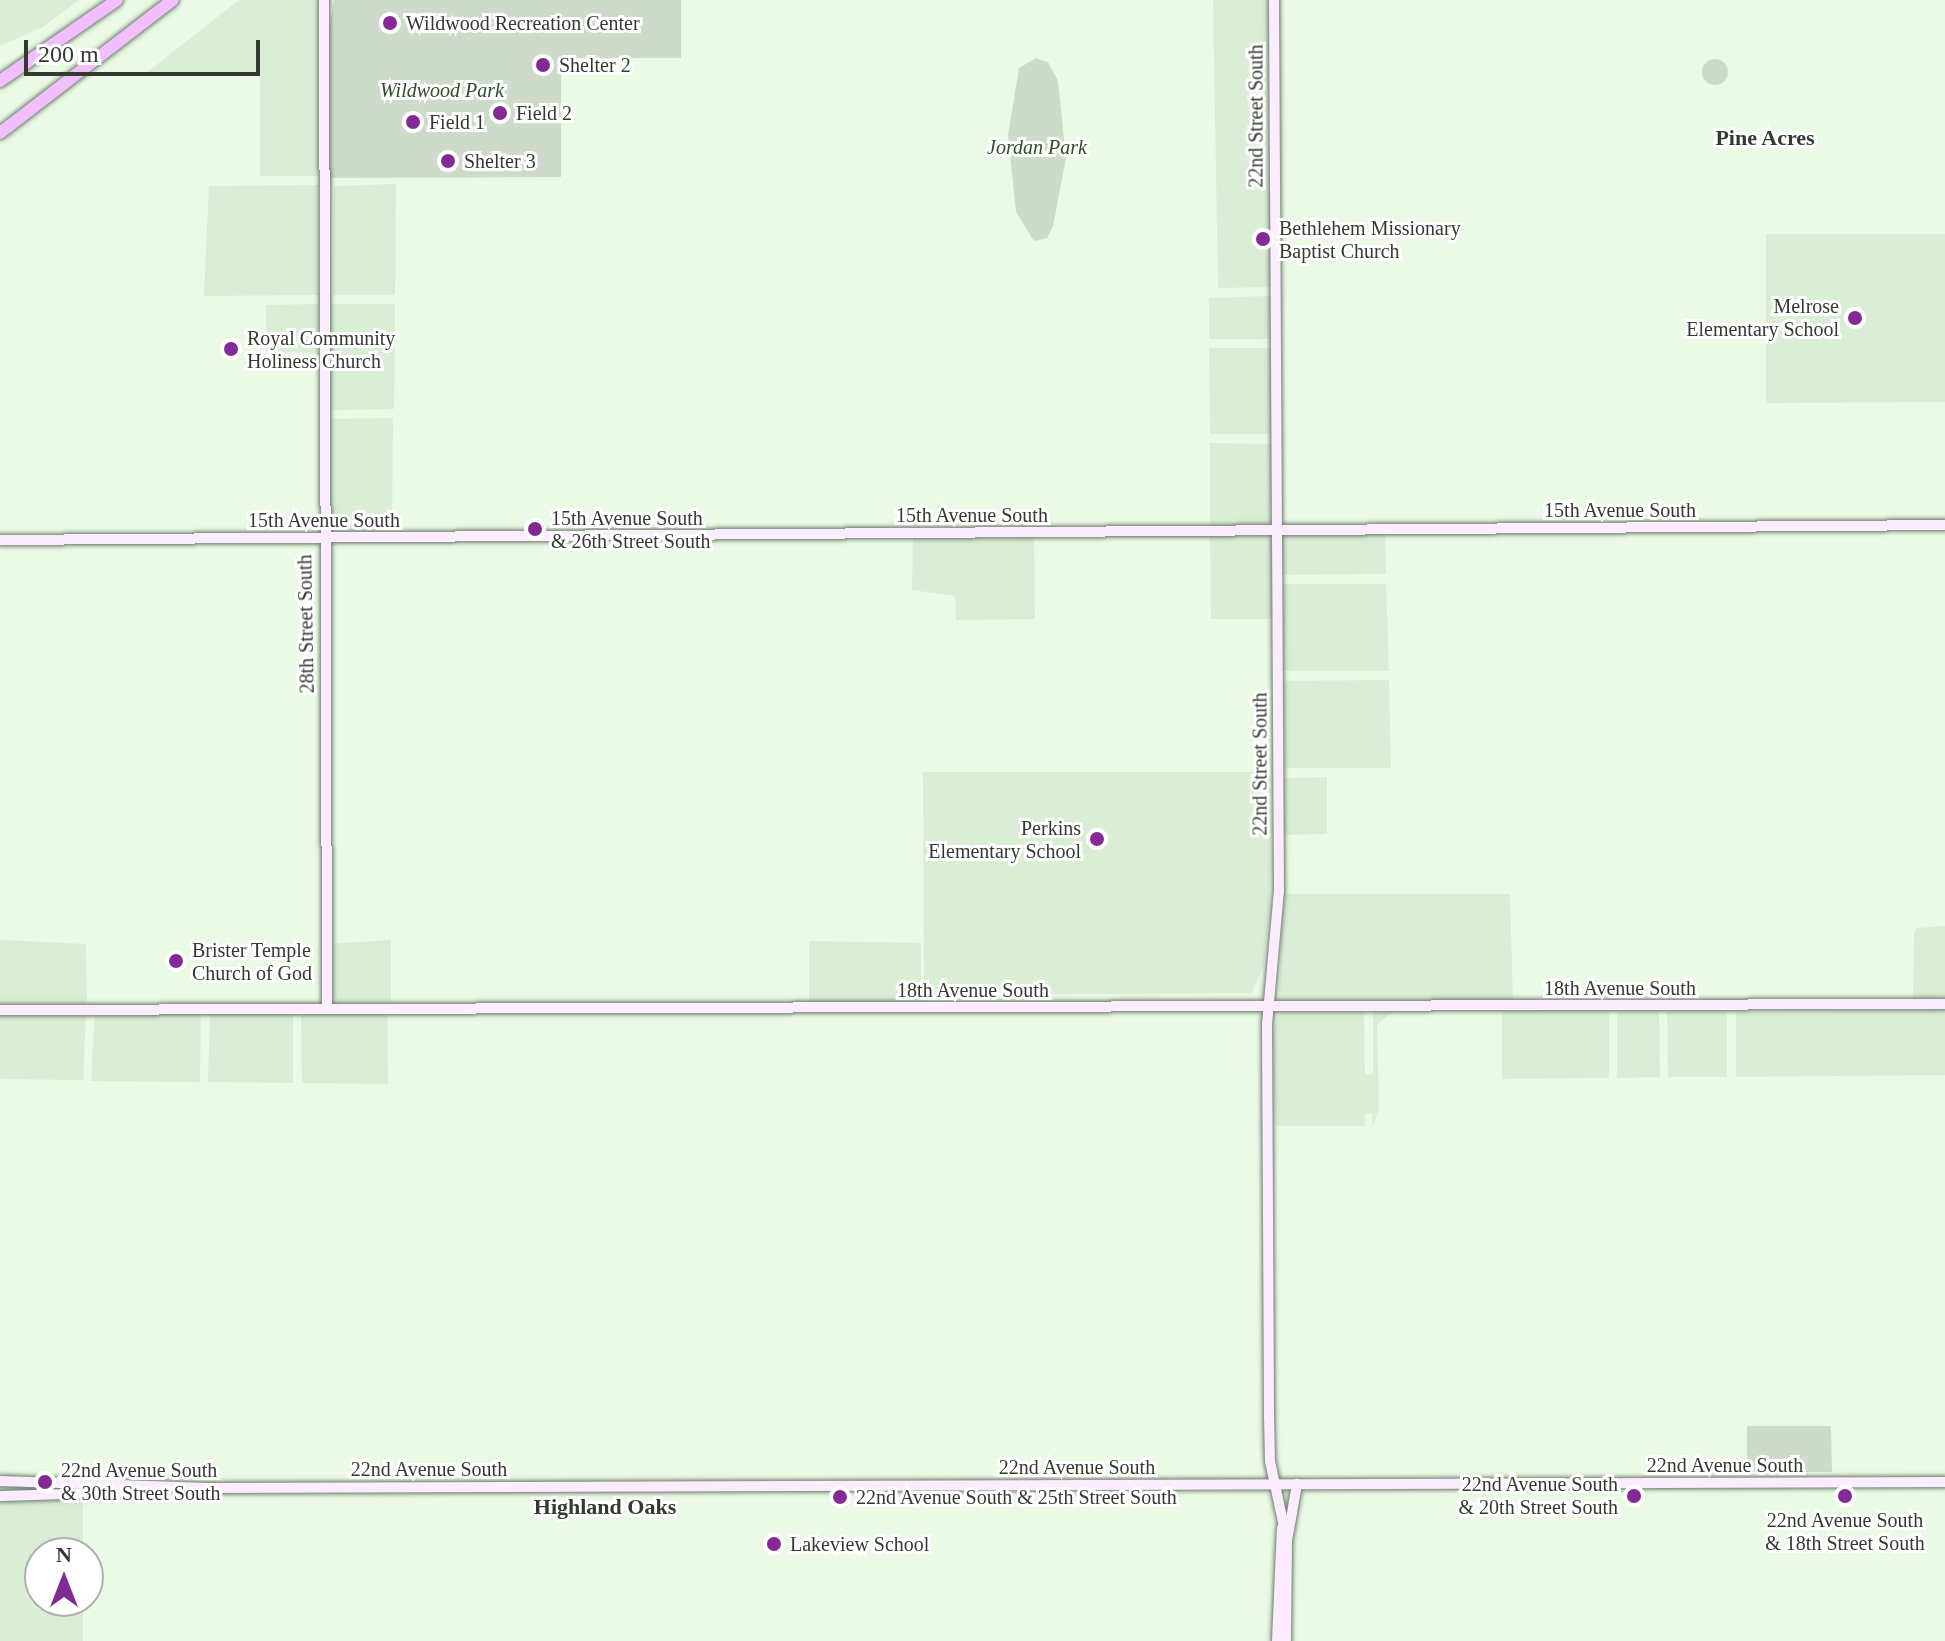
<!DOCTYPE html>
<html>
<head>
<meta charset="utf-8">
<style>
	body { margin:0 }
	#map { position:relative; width:1945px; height:1641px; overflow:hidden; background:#eafae5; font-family:Georgia,serif }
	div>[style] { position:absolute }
	.built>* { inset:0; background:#daeed5 }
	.green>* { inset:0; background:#cedbca }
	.round { border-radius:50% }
	.roads { filter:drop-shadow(0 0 2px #6e7c6b) drop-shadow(0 0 2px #6e7c6b) }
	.secondary>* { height:10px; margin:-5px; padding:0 5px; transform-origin:5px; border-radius:5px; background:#fbecff }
	.highway>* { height:12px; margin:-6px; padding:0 6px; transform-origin:6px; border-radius:6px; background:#f1bffe }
	.dots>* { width:22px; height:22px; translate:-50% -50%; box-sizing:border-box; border:4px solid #fff; border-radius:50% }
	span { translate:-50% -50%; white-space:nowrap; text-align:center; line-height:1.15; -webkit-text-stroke:6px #fff; paint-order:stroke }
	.poi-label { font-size:20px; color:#343a32 }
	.left { translate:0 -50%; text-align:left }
	.right { translate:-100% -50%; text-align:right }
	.park-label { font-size:20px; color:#2f4d27; font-style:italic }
	.street-label { font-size:20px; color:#343a32 }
	.neighbourhood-label { font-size:22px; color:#343a32; font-weight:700 }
	.north { position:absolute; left:24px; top:1537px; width:80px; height:80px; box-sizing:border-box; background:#fff; border:2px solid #aeb0ad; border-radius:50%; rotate:0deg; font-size:22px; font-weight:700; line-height:32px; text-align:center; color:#343a32 }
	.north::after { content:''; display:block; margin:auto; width:28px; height:36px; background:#832a97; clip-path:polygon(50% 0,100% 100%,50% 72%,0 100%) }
	.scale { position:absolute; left:24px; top:40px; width:236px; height:36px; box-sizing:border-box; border:4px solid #343a32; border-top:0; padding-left:10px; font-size:24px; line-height:28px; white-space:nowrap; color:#343a32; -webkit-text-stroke:6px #fff; paint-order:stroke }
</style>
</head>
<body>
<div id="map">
	<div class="built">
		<i style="clip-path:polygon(0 0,79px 0,43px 27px,0 46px)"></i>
		<i style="clip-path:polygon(239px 0,318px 0,318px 176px,260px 176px,260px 72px,146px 73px)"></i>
		<i style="clip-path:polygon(1213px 0,1270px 0,1271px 287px,1218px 288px)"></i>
		<i style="clip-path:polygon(396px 184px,395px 295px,333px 295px,334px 186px)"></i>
		<i style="clip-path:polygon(318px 185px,318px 295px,204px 296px,209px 186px)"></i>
		<i style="clip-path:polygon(1766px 234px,1945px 234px,1945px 402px,1766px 403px)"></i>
		<i style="clip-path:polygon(1271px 296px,1271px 339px,1209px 339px,1209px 298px)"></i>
		<i style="clip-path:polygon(318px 304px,318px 370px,317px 353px,266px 351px,266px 305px)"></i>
		<i style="clip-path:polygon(326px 304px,395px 304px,394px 409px,327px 410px)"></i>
		<i style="clip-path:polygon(1209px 348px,1271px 348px,1272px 434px,1210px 434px)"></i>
		<i style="clip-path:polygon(393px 418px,392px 533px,327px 533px,327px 419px)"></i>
		<i style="clip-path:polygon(1210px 443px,1272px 444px,1273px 526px,1210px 527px)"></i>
		<i style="clip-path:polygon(1385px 534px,1386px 574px,1281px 575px,1281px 535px)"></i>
		<i style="clip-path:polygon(1273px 535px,1273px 619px,1211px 619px,1210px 536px)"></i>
		<i style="clip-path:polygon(1034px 537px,1035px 619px,956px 620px,955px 596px,912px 590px,913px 538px)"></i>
		<i style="clip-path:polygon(1281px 584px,1386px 584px,1389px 671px,1282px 671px)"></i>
		<i style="clip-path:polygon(1389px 680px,1391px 768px,1282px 768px,1282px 681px)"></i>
		<i style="clip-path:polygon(923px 772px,1270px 772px,1270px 905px,1264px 964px,1252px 993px,924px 995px)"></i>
		<i style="clip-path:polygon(1327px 777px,1327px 834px,1283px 835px,1282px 778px)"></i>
		<i style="clip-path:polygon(1283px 894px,1510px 894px,1513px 1001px,1279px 1003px)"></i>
		<i style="clip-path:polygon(1945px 926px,1945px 1000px,1913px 1000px,1914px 933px,1916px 928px)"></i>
		<i style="clip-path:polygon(0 940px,86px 944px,87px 1005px,0 1006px)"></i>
		<i style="clip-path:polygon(391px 940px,391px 1003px,331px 1003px,330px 944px)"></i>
		<i style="clip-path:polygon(809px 941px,921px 943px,921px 995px,934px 1003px,809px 1003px)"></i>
		<i style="clip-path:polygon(1945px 1009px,1945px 1075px,1736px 1077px,1736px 1012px)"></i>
		<i style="clip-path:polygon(1364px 1011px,1365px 1075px,1373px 1074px,1373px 1011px,1415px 1011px,1393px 1012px,1377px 1025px,1379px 1108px,1373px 1126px,1372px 1113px,1365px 1114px,1365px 1126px,1276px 1126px,1272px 1035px,1279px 1012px)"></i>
		<i style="clip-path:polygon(1502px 1011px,1609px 1012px,1609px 1078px,1502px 1079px)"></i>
		<i style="clip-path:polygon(387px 1012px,388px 1084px,302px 1083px,301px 1015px)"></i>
		<i style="clip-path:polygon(1617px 1012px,1659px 1012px,1660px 1077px,1617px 1078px)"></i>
		<i style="clip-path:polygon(1667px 1012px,1727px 1012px,1727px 1077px,1668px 1077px)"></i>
		<i style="clip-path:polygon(201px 1013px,200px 1082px,91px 1081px,95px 1014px)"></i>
		<i style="clip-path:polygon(210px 1013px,293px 1015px,293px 1083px,208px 1082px)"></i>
		<i style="clip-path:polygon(86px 1014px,83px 1080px,0 1079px,0 1015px)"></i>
		<i style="clip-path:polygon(83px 1500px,83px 1553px,40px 1553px,40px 1601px,83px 1601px,83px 1641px,0 1641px,0 1501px)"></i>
	</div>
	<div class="green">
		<i style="clip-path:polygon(334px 0,681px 0,681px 58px,561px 58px,561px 177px,324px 178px,324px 58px)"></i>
		<i style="clip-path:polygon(1036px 58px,1048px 62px,1058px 81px,1066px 158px,1053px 226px,1047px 238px,1034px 241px,1016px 212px,1008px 135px,1019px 68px)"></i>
		<i class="round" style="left:1702px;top:59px;width:26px;height:26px"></i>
		<i style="clip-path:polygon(1747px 1426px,1831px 1426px,1832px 1472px,1747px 1472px)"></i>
	</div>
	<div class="roads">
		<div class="secondary">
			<i style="left:324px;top:0;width:1008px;rotate:89.83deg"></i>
			<i style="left:1274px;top:0;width:890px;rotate:89.68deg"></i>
			<i style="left:1279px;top:890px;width:136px;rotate:95.1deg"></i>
			<i style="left:1267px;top:1025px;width:392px;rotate:89.7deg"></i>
			<i style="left:1269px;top:1417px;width:44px;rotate:88.7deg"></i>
			<i style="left:1270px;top:1461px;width:82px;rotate:78deg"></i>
			<i style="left:1287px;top:1541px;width:100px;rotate:90.6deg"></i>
			<i style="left:0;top:540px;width:1945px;rotate:-0.44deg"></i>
			<i style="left:0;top:1010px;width:1945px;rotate:-0.18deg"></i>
			<i style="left:0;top:1481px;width:208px;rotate:1.9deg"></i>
			<i style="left:208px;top:1488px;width:1737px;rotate:-0.2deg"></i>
			<i style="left:0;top:1496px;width:159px;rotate:-1.8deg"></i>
			<i style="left:1287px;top:1541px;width:58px;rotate:-80deg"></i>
			<i style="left:1277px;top:1641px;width:113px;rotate:-87.5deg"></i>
		</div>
		<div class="highway">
			<i style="left:0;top:81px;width:142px;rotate:-34.7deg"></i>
			<i style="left:0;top:133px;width:218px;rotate:-37.6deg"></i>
		</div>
	</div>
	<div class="dots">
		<i style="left:390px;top:23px;background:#832a97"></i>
		<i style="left:543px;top:65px;background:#832a97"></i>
		<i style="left:500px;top:113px;background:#832a97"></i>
		<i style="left:413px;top:122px;background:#832a97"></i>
		<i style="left:448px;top:161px;background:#832a97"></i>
		<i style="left:1263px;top:239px;background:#832a97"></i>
		<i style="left:1855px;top:318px;background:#832a97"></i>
		<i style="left:231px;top:349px;background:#832a97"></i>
		<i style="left:535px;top:529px;background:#832a97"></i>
		<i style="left:1097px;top:839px;background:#832a97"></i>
		<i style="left:176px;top:961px;background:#832a97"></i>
		<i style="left:45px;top:1482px;background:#832a97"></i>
		<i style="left:1634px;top:1496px;background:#832a97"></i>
		<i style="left:1845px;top:1496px;background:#832a97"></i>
		<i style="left:840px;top:1497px;background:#832a97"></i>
		<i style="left:774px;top:1544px;background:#832a97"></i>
	</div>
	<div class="poi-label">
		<span class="left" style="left:406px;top:23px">Wildwood Recreation Center</span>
		<span class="left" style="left:559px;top:65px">Shelter 2</span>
		<span class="left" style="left:516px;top:113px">Field 2</span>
		<span class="left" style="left:429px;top:122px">Field 1</span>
		<span class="left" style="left:464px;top:161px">Shelter 3</span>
		<span class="left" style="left:1279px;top:240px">Bethlehem Missionary<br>Baptist Church</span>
		<span class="right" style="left:1839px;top:318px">Melrose<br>Elementary School</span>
		<span class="left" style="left:247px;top:350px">Royal Community<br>Holiness Church</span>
		<span class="left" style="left:551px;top:530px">15th Avenue South<br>&amp; 26th Street South</span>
		<span class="right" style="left:1081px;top:840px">Perkins<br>Elementary School</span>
		<span class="left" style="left:192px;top:962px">Brister Temple<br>Church of God</span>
		<span class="left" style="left:61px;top:1482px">22nd Avenue South<br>&amp; 30th Street South</span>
		<span class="right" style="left:1618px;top:1496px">22nd Avenue South<br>&amp; 20th Street South</span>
		<span class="left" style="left:856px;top:1497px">22nd Avenue South &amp; 25th Street South</span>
		<span style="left:1845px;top:1532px">22nd Avenue South<br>&amp; 18th Street South</span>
		<span class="left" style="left:790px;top:1544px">Lakeview School</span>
	</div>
	<div class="park-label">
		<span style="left:442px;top:90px">Wildwood Park</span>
		<span style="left:1037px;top:147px">Jordan Park</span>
	</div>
	<div class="street-label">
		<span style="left:1256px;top:116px;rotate:-90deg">22nd Street South</span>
		<span style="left:1620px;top:510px">15th Avenue South</span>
		<span style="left:972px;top:515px">15th Avenue South</span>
		<span style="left:324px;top:520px">15th Avenue South</span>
		<span style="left:306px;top:624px;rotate:-91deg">28th Street South</span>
		<span style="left:1260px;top:764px;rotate:-90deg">22nd Street South</span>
		<span style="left:1620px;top:988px">18th Avenue South</span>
		<span style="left:973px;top:990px">18th Avenue South</span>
		<span style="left:1725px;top:1465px">22nd Avenue South</span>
		<span style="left:1077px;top:1467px">22nd Avenue South</span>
		<span style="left:429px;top:1469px">22nd Avenue South</span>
	</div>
	<div class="neighbourhood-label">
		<span style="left:1765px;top:138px">Pine Acres</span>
		<span style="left:605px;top:1507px">Highland Oaks</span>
	</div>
	<div class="north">N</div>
	<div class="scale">200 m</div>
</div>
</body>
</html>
